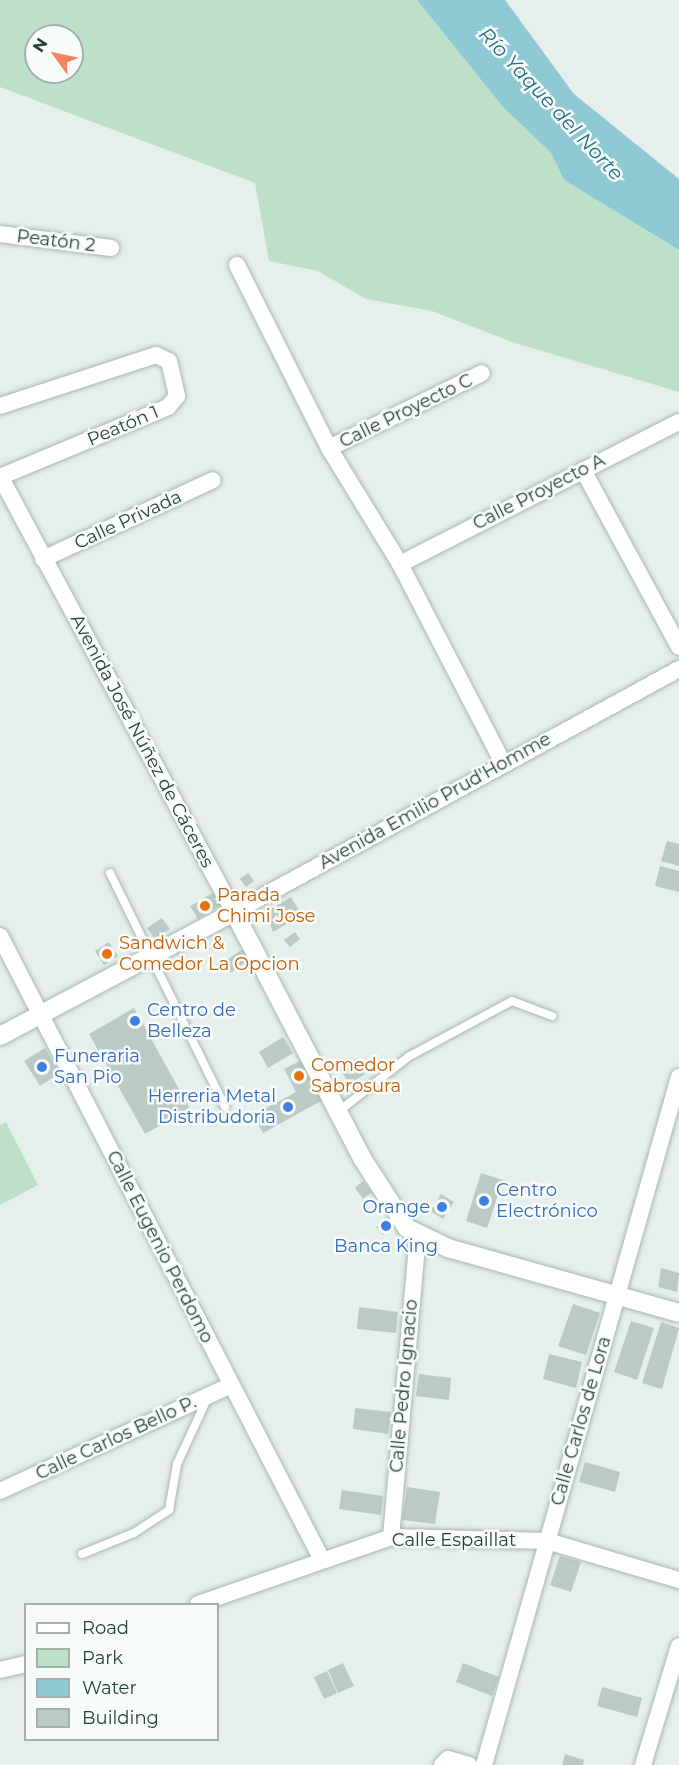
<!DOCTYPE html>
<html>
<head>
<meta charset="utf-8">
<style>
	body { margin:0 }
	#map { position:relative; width:679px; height:1765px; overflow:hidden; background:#e6efeb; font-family:Montserrat,sans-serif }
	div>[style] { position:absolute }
	.green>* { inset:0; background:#bfe0c8 }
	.water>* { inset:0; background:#8ec9d4 }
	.building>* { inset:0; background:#bbcac4 }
	.roads { filter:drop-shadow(0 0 2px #a8b8b2) drop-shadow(0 0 2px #a8b8b2) }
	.lane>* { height:8px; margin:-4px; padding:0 4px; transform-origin:4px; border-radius:4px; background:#fff }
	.street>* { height:16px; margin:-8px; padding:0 8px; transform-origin:8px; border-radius:8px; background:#fff }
	.secondary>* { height:18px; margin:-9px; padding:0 9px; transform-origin:9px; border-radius:9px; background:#fff }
	.dots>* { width:16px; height:16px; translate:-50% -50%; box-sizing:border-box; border:3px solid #f7fbf9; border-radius:50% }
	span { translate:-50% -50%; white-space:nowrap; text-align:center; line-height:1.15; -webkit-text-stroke:5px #f7fbf9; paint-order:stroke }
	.street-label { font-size:18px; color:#24423a }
	.food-label { font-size:18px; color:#c56008 }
	.left { translate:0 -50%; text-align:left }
	.shop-label { font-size:18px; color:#366cbe }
	.right { translate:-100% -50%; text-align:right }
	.water-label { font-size:20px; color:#1c6f80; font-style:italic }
	.legend { position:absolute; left:24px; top:1603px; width:195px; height:138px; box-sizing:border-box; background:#f7fbf9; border:2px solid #a3b1ad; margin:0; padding:8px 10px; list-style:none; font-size:18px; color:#24423a }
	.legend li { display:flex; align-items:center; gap:12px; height:30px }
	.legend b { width:30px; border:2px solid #a3b1ad }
	.north { position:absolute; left:24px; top:24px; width:60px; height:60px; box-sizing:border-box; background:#f7fbf9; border:2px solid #a3b1ad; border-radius:50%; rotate:303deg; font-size:16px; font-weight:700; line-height:24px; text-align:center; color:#24423a }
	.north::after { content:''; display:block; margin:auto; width:21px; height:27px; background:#f4845f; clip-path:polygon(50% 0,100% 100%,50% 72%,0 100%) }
</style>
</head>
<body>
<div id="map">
	<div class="green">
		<i style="clip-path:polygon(evenodd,0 0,417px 0,503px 107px,551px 153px,564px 180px,679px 250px,679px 392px,512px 342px,432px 311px,366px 299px,318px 271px,269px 261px,255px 183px,0 87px,0 0,36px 36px,72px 36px,72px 72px,36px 72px,36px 36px)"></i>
		<i style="clip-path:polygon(6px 1122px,38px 1185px,0 1205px,0 1125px)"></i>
	</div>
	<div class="water">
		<i style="clip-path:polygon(417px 0,505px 0,574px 94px,679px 179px,679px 250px,564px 180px,551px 153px,503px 107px)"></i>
	</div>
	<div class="building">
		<i style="clip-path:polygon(667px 841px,679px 844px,679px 866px,661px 861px)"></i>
		<i style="clip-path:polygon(660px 866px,679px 871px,679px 892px,655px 886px)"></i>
		<i style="clip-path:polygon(248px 873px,254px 881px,246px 887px,240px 879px)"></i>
		<i style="clip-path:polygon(213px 893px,221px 905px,198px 919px,190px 906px)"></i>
		<i style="clip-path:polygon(291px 897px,302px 915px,273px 932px,266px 912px)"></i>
		<i style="clip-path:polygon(162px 918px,170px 929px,155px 939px,147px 928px)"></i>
		<i style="clip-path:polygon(295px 932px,300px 939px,290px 947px,284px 940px)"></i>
		<i style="clip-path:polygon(109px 942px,118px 956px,104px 965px,95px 951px)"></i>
		<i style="clip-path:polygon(243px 949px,250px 959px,230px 973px,223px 962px)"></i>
		<i style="clip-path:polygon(134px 1008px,190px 1109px,145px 1134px,89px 1034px)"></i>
		<i style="clip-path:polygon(283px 1037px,293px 1053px,268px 1068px,259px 1052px)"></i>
		<i style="clip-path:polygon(45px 1048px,60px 1073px,40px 1086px,24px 1061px)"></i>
		<i style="clip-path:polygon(355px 1059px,365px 1074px,350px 1084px,340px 1070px)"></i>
		<i style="clip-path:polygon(302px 1060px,323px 1100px,263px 1133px,253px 1115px,296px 1092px,284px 1069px)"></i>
		<i style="clip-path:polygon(481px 1173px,503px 1180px,487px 1228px,466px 1221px)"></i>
		<i style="clip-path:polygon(363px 1181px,372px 1192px,363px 1199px,355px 1188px)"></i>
		<i style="clip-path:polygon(441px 1194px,454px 1202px,443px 1219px,430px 1211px)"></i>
		<i style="clip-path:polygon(389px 1217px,395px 1226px,383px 1235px,376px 1227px)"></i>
		<i style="clip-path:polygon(661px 1268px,679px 1273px,677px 1292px,658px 1287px)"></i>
		<i style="clip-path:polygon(573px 1304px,600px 1313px,586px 1355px,558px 1346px)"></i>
		<i style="clip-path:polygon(359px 1307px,398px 1312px,396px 1333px,357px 1329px)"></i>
		<i style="clip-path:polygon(631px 1321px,654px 1328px,637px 1380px,614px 1372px)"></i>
		<i style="clip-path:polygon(661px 1322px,679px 1328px,662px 1389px,642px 1383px)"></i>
		<i style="clip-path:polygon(549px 1354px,582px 1362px,576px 1388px,543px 1379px)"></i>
		<i style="clip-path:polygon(419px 1374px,451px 1378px,449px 1400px,416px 1396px)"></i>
		<i style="clip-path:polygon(355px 1408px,391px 1412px,388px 1434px,353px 1429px)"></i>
		<i style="clip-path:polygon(585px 1462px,620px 1472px,615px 1492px,579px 1482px)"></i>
		<i style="clip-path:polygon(407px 1487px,440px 1492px,435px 1524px,402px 1520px)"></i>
		<i style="clip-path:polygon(342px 1490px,383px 1496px,381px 1515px,339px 1509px)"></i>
		<i style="clip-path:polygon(560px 1556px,581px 1562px,571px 1592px,550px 1585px)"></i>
		<i style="clip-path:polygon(343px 1663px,354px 1686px,338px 1693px,328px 1670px)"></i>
		<i style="clip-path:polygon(463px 1663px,499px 1677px,492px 1696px,456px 1682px)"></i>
		<i style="clip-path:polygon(327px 1671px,337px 1693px,324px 1699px,314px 1677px)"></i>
		<i style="clip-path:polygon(602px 1687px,642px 1698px,637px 1717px,597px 1706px)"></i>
		<i style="clip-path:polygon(565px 1754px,584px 1760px,583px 1765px,562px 1765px)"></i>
	</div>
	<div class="roads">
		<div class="lane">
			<i style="left:110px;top:873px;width:261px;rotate:63.8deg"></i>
			<i style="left:339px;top:1111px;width:88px;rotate:-38deg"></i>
			<i style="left:408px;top:1057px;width:118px;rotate:-28.3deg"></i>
			<i style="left:512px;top:1001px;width:43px;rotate:20.6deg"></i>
			<i style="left:82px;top:1554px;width:56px;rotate:-22deg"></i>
			<i style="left:134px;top:1533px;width:42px;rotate:-33.3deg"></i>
			<i style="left:169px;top:1510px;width:47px;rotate:-80.1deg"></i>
			<i style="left:177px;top:1464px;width:72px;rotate:-65.2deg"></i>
		</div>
		<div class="street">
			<i style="left:0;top:234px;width:112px;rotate:7.2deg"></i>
			<i style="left:237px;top:265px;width:205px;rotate:63.3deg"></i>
			<i style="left:329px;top:448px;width:136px;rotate:58.5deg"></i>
			<i style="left:400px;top:564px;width:224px;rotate:62.6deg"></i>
			<i style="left:0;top:406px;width:164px;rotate:-18.1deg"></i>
			<i style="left:156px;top:355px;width:14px;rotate:25deg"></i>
			<i style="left:169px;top:361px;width:36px;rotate:77deg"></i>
			<i style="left:177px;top:396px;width:14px;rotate:129deg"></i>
			<i style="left:168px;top:407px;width:182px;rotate:157.4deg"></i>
			<i style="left:329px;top:448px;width:170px;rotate:-26.1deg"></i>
			<i style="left:583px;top:470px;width:201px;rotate:61.5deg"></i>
			<i style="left:0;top:476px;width:495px;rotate:61.8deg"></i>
			<i style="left:234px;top:912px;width:507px;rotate:-28.64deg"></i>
			<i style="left:43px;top:559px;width:187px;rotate:-24.9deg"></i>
			<i style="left:400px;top:564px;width:313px;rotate:-27deg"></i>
			<i style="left:0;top:936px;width:700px;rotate:62.7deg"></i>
			<i style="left:0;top:1491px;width:254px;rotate:-24.6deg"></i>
			<i style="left:391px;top:1537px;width:303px;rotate:-84.9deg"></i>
			<i style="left:198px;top:1604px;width:204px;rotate:-19.1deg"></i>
			<i style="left:391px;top:1537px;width:156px;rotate:1.5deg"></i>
			<i style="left:547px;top:1541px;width:138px;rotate:16.5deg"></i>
			<i style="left:0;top:1670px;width:27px;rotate:-13deg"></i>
			<i style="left:442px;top:1765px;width:8px;rotate:-45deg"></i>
			<i style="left:448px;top:1759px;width:22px;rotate:16deg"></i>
			<i style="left:484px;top:1765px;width:715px;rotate:-74.18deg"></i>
			<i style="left:643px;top:1765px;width:124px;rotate:-73.2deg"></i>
		</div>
		<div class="secondary">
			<i style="left:0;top:1036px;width:265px;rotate:-27.9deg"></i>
			<i style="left:234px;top:912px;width:277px;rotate:62.5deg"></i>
			<i style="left:362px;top:1158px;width:83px;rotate:57.3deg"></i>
			<i style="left:407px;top:1228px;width:46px;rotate:26deg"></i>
			<i style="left:448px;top:1248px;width:240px;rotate:15.7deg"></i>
		</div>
	</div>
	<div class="dots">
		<i style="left:205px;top:906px;background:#e8710a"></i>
		<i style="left:107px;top:954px;background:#e8710a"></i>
		<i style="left:135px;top:1021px;background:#3f7fe0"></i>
		<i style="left:42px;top:1067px;background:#3f7fe0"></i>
		<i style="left:299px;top:1076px;background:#e8710a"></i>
		<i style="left:288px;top:1107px;background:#3f7fe0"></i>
		<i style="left:484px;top:1201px;background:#3f7fe0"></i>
		<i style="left:442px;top:1207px;background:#3f7fe0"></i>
		<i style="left:386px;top:1226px;background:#3f7fe0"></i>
	</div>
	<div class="street-label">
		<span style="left:56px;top:241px;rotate:7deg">Peatón 2</span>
		<span style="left:406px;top:411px;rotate:-26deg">Calle Proyecto C</span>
		<span style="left:123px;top:426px;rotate:-23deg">Peatón 1</span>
		<span style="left:539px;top:492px;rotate:-27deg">Calle Proyecto A</span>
		<span style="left:128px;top:520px;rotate:-25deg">Calle Privada</span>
		<span style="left:142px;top:741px;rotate:62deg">Avenida José Núñez de Cáceres</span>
		<span style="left:435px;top:801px;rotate:-29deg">Avenida Emilio Prud'Homme</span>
		<span style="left:160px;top:1247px;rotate:63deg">Calle Eugenio Perdomo</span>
		<span style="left:404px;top:1386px;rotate:-85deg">Calle Pedro Ignacio</span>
		<span style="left:581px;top:1421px;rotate:-74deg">Calle Carlos de Lora</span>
		<span style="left:116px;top:1438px;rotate:-25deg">Calle Carlos Bello P.</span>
		<span style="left:454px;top:1540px">Calle Espaillat</span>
	</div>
	<div class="food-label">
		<span class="left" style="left:217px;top:906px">Parada<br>Chimi Jose</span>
		<span class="left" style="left:119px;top:954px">Sandwich &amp;<br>Comedor La Opcion</span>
		<span class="left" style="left:311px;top:1076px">Comedor<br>Sabrosura</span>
	</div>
	<div class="shop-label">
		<span class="left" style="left:147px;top:1021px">Centro de<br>Belleza</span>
		<span class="left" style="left:54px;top:1067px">Funeraria<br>San Pio</span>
		<span class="right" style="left:276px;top:1107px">Herreria Metal<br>Distribudoria</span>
		<span class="left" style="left:496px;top:1201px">Centro<br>Electrónico</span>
		<span class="right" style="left:430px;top:1207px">Orange</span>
		<span style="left:386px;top:1246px">Banca King</span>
	</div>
	<div class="water-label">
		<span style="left:551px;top:104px;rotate:47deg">Río Yaque del Norte</span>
	</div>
	<ul class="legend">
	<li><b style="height:8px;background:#fff"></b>Road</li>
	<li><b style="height:16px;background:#bfe0c8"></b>Park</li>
	<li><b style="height:16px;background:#8ec9d4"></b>Water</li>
	<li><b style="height:16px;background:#bbcac4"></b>Building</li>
	</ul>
	<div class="north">N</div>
</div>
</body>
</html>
